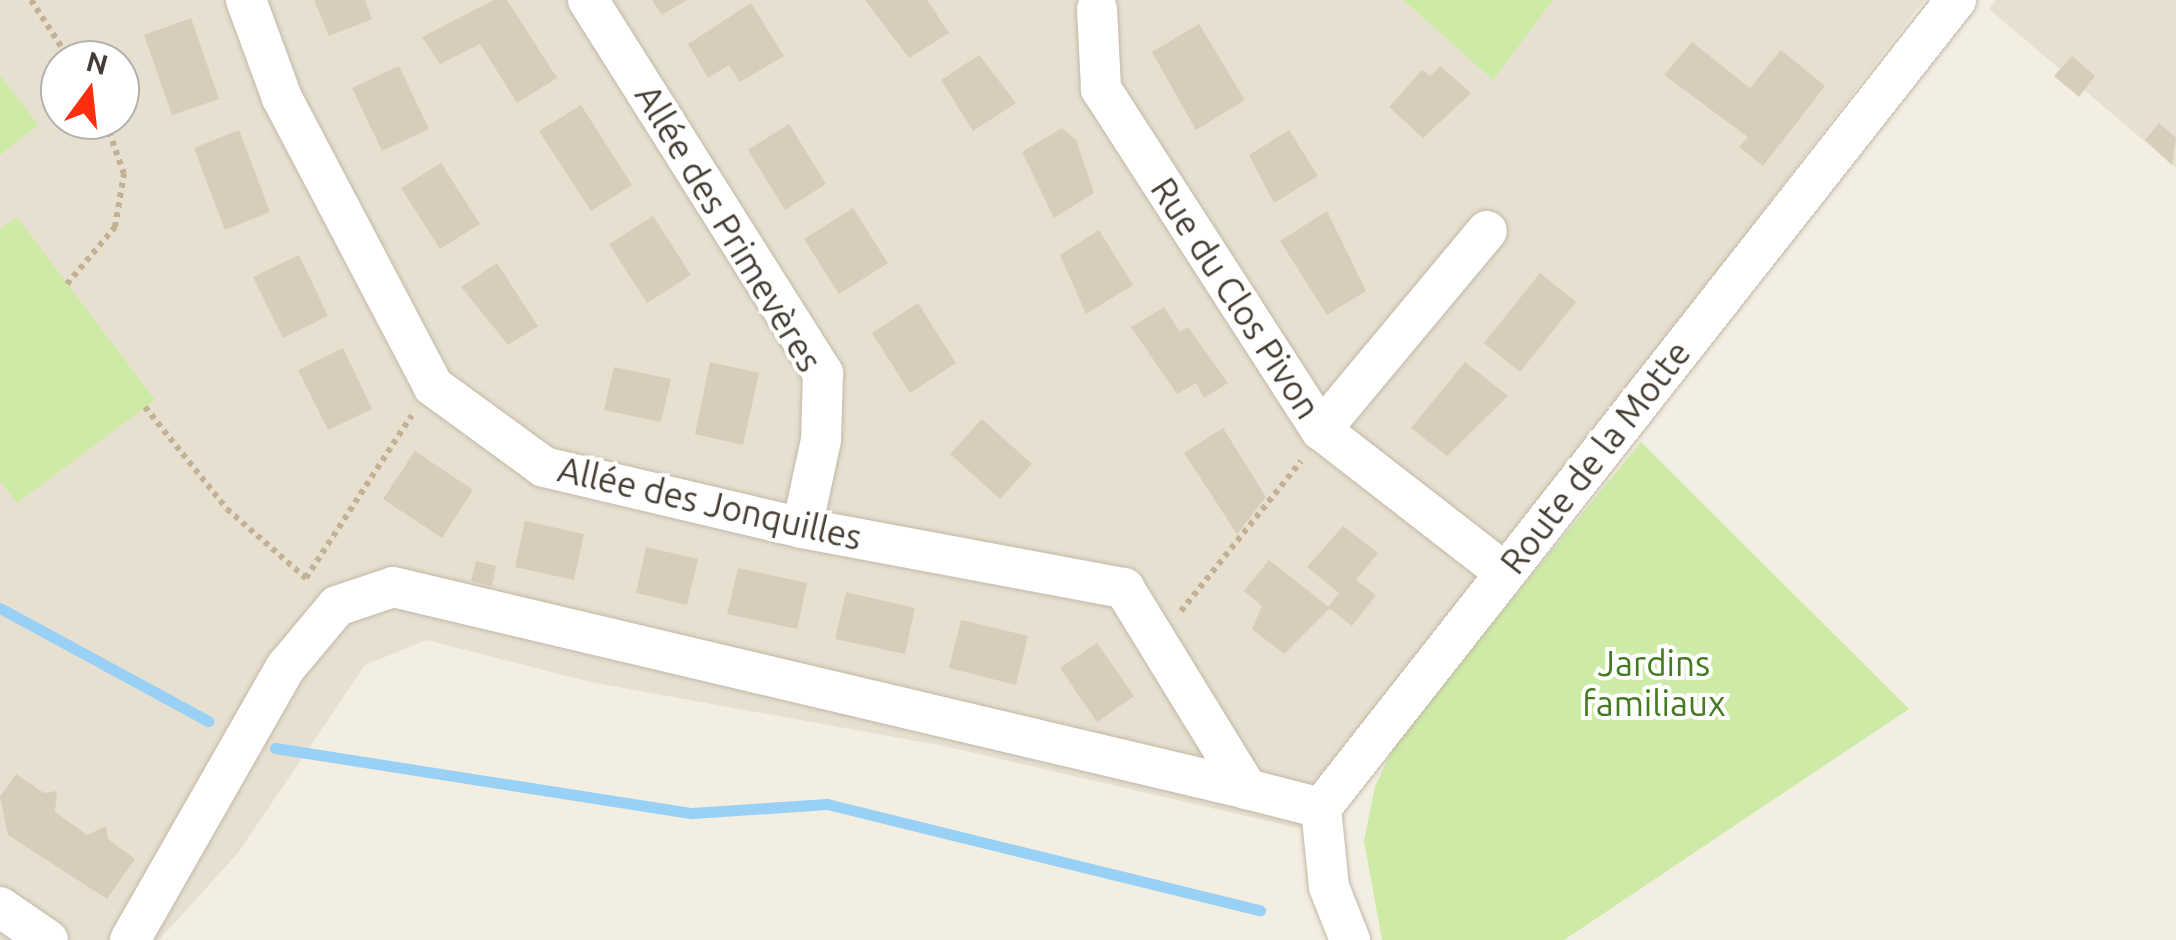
<!DOCTYPE html>
<html>
<head>
<meta charset="utf-8">
<style>
	body { margin:0 }
	#map { position:relative; width:2176px; height:940px; overflow:hidden; background:#f3eee2; font-family:Ubuntu,sans-serif }
	div>[style] { position:absolute }
	.residential>* { inset:0; background:#e7e0d0 }
	.green>* { inset:0; background:#cdeba7 }
	.stream>* { height:11px; margin:-5.5px; padding:0 5.5px; transform-origin:5.5px; border-radius:5.5px; background:#98d0f6 }
	.building>* { inset:0; background:#d8ccba }
	.path>* { height:6px; margin-top:-3px; transform-origin:0; background:repeating-linear-gradient(90deg,#c2b194 0 5px,transparent 0 10px) }
	.roads { filter:drop-shadow(0 0 2px #c2b8a7) drop-shadow(0 0 2px #c2b8a7) }
	.minor>* { height:40px; margin:-20px; padding:0 20px; transform-origin:20px; border-radius:20px; background:#fff }
	span { translate:-50% -50%; white-space:nowrap; text-align:center; line-height:1.15; -webkit-text-stroke:8px #fff; paint-order:stroke }
	.street-label { font-size:35px; color:#453d32 }
	.park-label { font-size:35px; color:#447b21 }
	.north { position:absolute; left:40px; top:40px; width:100px; height:100px; box-sizing:border-box; background:#fff; border:2px solid #b5b1ad; border-radius:50%; rotate:15deg; font-size:28px; font-weight:700; line-height:40px; text-align:center; color:#453d32 }
	.north::after { content:''; display:block; margin:auto; width:35px; height:45px; background:#ff2f0d; clip-path:polygon(50% 0,100% 100%,50% 72%,0 100%) }
</style>
</head>
<body>
<div id="map">
	<div class="residential">
		<i style="clip-path:polygon(evenodd,0 0,1403px 0,1492px 79px,1553px 0,1924px 0,1336px 770px,1311px 831px,944px 746px,590px 682px,427px 640px,365px 665px,238px 853px,159px 940px,0 940px,0 0,60px 60px,120px 60px,120px 120px,60px 120px,60px 60px)"></i>
		<i style="clip-path:polygon(1996px 0,2176px 0,2176px 168px,1989px 9px)"></i>
	</div>
	<div class="green">
		<i style="clip-path:polygon(1403px 0,1553px 0,1493px 80px)"></i>
		<i style="clip-path:polygon(0 75px,38px 125px,0 155px)"></i>
		<i style="clip-path:polygon(17px 217px,155px 400px,17px 503px,0 481px,0 229px)"></i>
		<i style="clip-path:polygon(1641px 442px,1909px 709px,1564px 940px,1382px 940px,1364px 841px,1375px 786px,1398px 738px)"></i>
	</div>
	<div class="stream">
		<i style="left:0;top:608px;width:237px;rotate:28.5deg"></i>
		<i style="left:275px;top:748px;width:422px;rotate:8.9deg"></i>
		<i style="left:692px;top:813px;width:135px;rotate:-3.8deg"></i>
		<i style="left:827px;top:804px;width:446px;rotate:13.8deg"></i>
	</div>
	<div class="building">
		<i style="clip-path:polygon(314px 0,365px 0,372px 19px,329px 36px)"></i>
		<i style="clip-path:polygon(494px 0,507px 0,557px 78px,517px 103px,480px 44px,440px 64px,422px 37px)"></i>
		<i style="clip-path:polygon(652px 0,687px 0,662px 15px)"></i>
		<i style="clip-path:polygon(865px 0,927px 0,949px 33px,909px 58px)"></i>
		<i style="clip-path:polygon(751px 3px,784px 56px,740px 82px,729px 65px,708px 78px,688px 44px)"></i>
		<i style="clip-path:polygon(191px 18px,219px 99px,172px 115px,144px 35px)"></i>
		<i style="clip-path:polygon(1199px 24px,1245px 100px,1196px 130px,1152px 52px)"></i>
		<i style="clip-path:polygon(1692px 42px,1750px 88px,1781px 50px,1825px 86px,1763px 166px,1739px 147px,1748px 137px,1664px 75px)"></i>
		<i style="clip-path:polygon(979px 55px,1016px 103px,973px 131px,941px 80px)"></i>
		<i style="clip-path:polygon(2072px 56px,2095px 76px,2079px 97px,2054px 76px)"></i>
		<i style="clip-path:polygon(399px 66px,429px 129px,382px 151px,352px 88px)"></i>
		<i style="clip-path:polygon(1440px 66px,1471px 93px,1423px 138px,1389px 107px,1422px 70px,1430px 76px)"></i>
		<i style="clip-path:polygon(581px 105px,632px 185px,591px 211px,539px 131px)"></i>
		<i style="clip-path:polygon(2159px 123px,2176px 138px,2172px 165px,2145px 140px)"></i>
		<i style="clip-path:polygon(789px 124px,826px 184px,785px 210px,748px 150px)"></i>
		<i style="clip-path:polygon(1062px 128px,1076px 140px,1094px 193px,1054px 218px,1022px 152px)"></i>
		<i style="clip-path:polygon(239px 130px,270px 212px,225px 230px,194px 148px)"></i>
		<i style="clip-path:polygon(1289px 130px,1318px 176px,1274px 203px,1249px 155px)"></i>
		<i style="clip-path:polygon(441px 163px,480px 224px,440px 249px,401px 188px)"></i>
		<i style="clip-path:polygon(853px 208px,888px 263px,839px 294px,804px 239px)"></i>
		<i style="clip-path:polygon(1327px 211px,1366px 291px,1327px 315px,1280px 241px)"></i>
		<i style="clip-path:polygon(653px 216px,691px 275px,647px 303px,609px 244px)"></i>
		<i style="clip-path:polygon(1099px 230px,1133px 285px,1086px 314px,1060px 255px)"></i>
		<i style="clip-path:polygon(299px 255px,328px 316px,283px 338px,253px 277px)"></i>
		<i style="clip-path:polygon(497px 263px,538px 326px,508px 345px,461px 287px)"></i>
		<i style="clip-path:polygon(1540px 273px,1576px 302px,1520px 372px,1484px 343px)"></i>
		<i style="clip-path:polygon(918px 303px,956px 363px,910px 393px,872px 333px)"></i>
		<i style="clip-path:polygon(1164px 307px,1180px 332px,1188px 327px,1228px 383px,1204px 398px,1196px 383px,1177px 394px,1131px 327px)"></i>
		<i style="clip-path:polygon(343px 348px,372px 409px,328px 430px,298px 370px)"></i>
		<i style="clip-path:polygon(710px 362px,759px 373px,743px 445px,695px 434px)"></i>
		<i style="clip-path:polygon(1465px 362px,1508px 396px,1447px 456px,1411px 428px)"></i>
		<i style="clip-path:polygon(614px 367px,671px 379px,661px 422px,604px 410px)"></i>
		<i style="clip-path:polygon(982px 419px,1032px 464px,1000px 499px,950px 454px)"></i>
		<i style="clip-path:polygon(1223px 428px,1266px 497px,1237px 534px,1184px 453px)"></i>
		<i style="clip-path:polygon(415px 451px,473px 490px,442px 538px,383px 499px)"></i>
		<i style="clip-path:polygon(525px 521px,584px 534px,574px 580px,515px 567px)"></i>
		<i style="clip-path:polygon(1343px 526px,1378px 553px,1356px 580px,1376px 595px,1352px 626px,1328px 607px,1339px 593px,1307px 567px)"></i>
		<i style="clip-path:polygon(646px 547px,698px 559px,687px 605px,636px 593px)"></i>
		<i style="clip-path:polygon(1269px 560px,1330px 608px,1284px 654px,1252px 629px,1262px 606px,1244px 591px)"></i>
		<i style="clip-path:polygon(476px 561px,496px 566px,492px 586px,471px 581px)"></i>
		<i style="clip-path:polygon(738px 568px,807px 583px,797px 629px,727px 614px)"></i>
		<i style="clip-path:polygon(846px 592px,915px 608px,905px 654px,835px 639px)"></i>
		<i style="clip-path:polygon(961px 620px,1028px 636px,1016px 685px,949px 668px)"></i>
		<i style="clip-path:polygon(1097px 643px,1134px 696px,1097px 722px,1060px 668px)"></i>
		<i style="clip-path:polygon(16px 774px,44px 793px,57px 791px,55px 812px,87px 835px,106px 826px,108px 839px,135px 859px,107px 899px,8px 835px,0 797px)"></i>
	</div>
	<div class="path">
		<i style="left:31px;top:0;width:72px;rotate:57deg"></i>
		<i style="left:67px;top:284px;width:75px;rotate:-49.9deg"></i>
		<i style="left:115px;top:227px;width:54px;rotate:-80.4deg"></i>
		<i style="left:124px;top:174px;width:57px;rotate:-109.4deg"></i>
		<i style="left:145px;top:407px;width:131px;rotate:51.2deg"></i>
		<i style="left:227px;top:509px;width:108px;rotate:41.2deg"></i>
		<i style="left:306px;top:578px;width:194px;rotate:-57deg"></i>
		<i style="left:1181px;top:611px;width:192px;rotate:-51.3deg"></i>
	</div>
	<div class="roads">
		<div class="minor">
			<i style="left:246px;top:0;width:104px;rotate:69.8deg"></i>
			<i style="left:282px;top:98px;width:325px;rotate:62.3deg"></i>
			<i style="left:433px;top:386px;width:137px;rotate:36.1deg"></i>
			<i style="left:544px;top:467px;width:265px;rotate:13.3deg"></i>
			<i style="left:802px;top:528px;width:328px;rotate:10.6deg"></i>
			<i style="left:1124px;top:588px;width:236px;rotate:58.5deg"></i>
			<i style="left:1247px;top:789px;width:76px;rotate:14.4deg"></i>
			<i style="left:588px;top:0;width:441px;rotate:57.8deg"></i>
			<i style="left:823px;top:373px;width:67px;rotate:91.7deg"></i>
			<i style="left:821px;top:440px;width:90px;rotate:102.2deg"></i>
			<i style="left:1097px;top:9px;width:80px;rotate:87.1deg"></i>
			<i style="left:1101px;top:89px;width:406px;rotate:57.2deg"></i>
			<i style="left:1321px;top:430px;width:232px;rotate:37.8deg"></i>
			<i style="left:1321px;top:430px;width:259px;rotate:-50.2deg"></i>
			<i style="left:0;top:907px;width:58px;rotate:34.5deg"></i>
			<i style="left:130px;top:940px;width:314px;rotate:-60.3deg"></i>
			<i style="left:286px;top:667px;width:80px;rotate:-50.1deg"></i>
			<i style="left:337px;top:606px;width:59px;rotate:-18.7deg"></i>
			<i style="left:393px;top:587px;width:878px;rotate:13.31deg"></i>
			<i style="left:1350px;top:940px;width:57px;rotate:-111.6deg"></i>
			<i style="left:1329px;top:887px;width:79px;rotate:-95.8deg"></i>
			<i style="left:1321px;top:808px;width:1028px;rotate:-51.84deg"></i>
		</div>
	</div>
	<div class="street-label">
		<span style="left:729px;top:228px;rotate:59deg">Allée des Primevères</span>
		<span style="left:1236px;top:298px;rotate:57deg">Rue du Clos Pivon</span>
		<span style="left:1595px;top:457px;rotate:-52deg">Route de la Motte</span>
		<span style="left:710px;top:503px;rotate:13deg">Allée des Jonquilles</span>
	</div>
	<div class="park-label">
		<span style="left:1654px;top:683px">Jardins<br>familiaux</span>
	</div>
	<div class="north">N</div>
</div>
</body>
</html>
